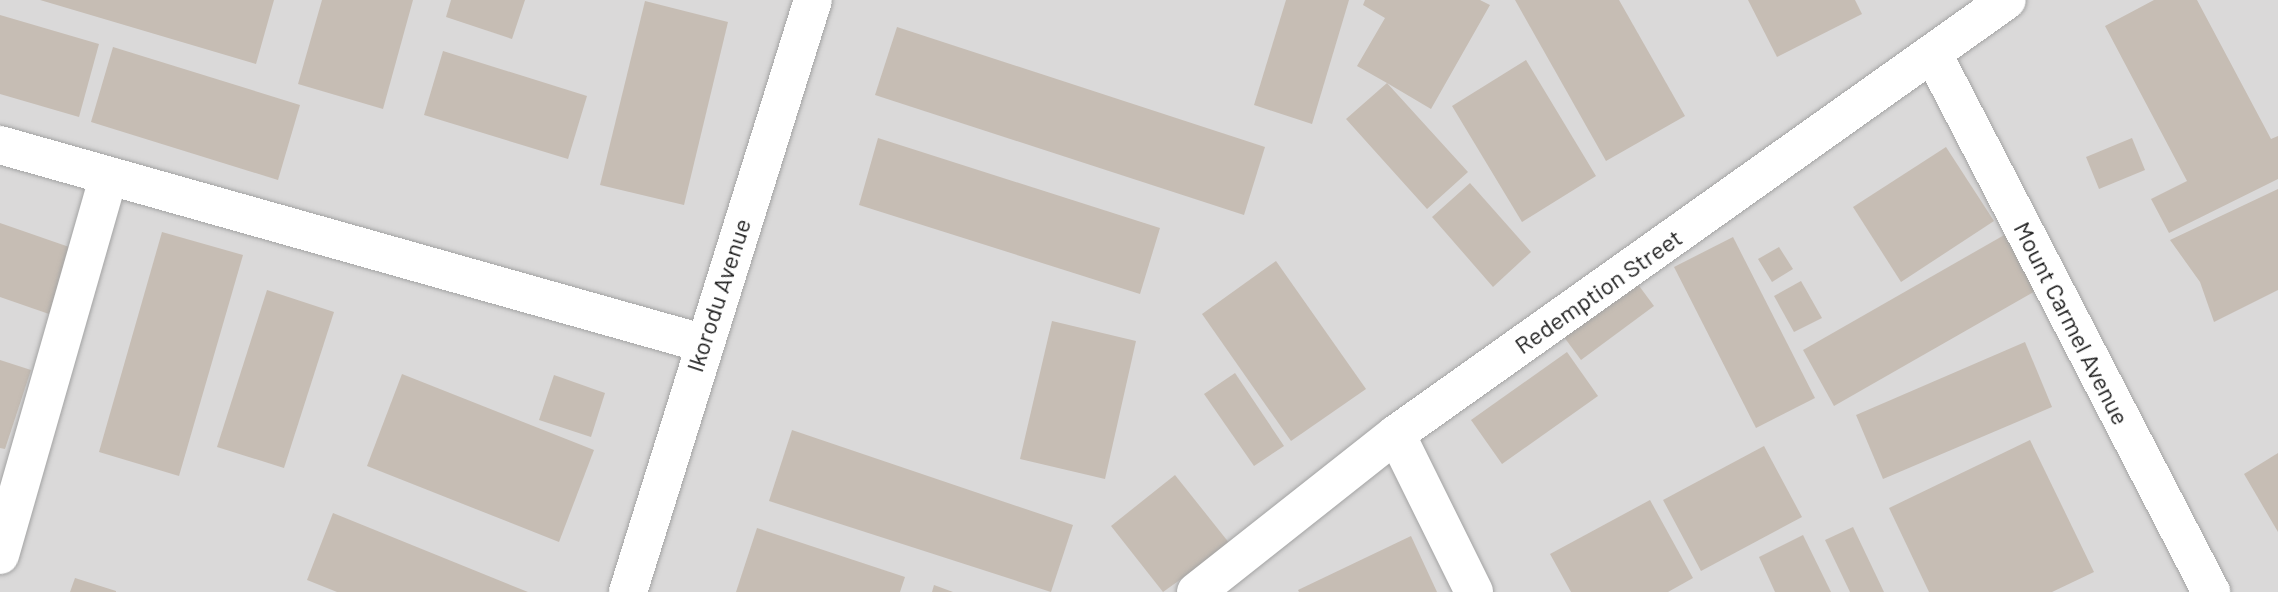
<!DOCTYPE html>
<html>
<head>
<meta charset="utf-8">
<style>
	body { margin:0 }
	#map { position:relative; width:2278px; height:592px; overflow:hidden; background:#eeeae1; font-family:Barlow,sans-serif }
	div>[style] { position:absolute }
	.residential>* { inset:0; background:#dad9d9 }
	.building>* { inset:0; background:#c6bdb4 }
	.roads { filter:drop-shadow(0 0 2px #a3a3a3) drop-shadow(0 0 2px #a3a3a3) }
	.minor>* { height:38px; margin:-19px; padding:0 19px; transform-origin:19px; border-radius:19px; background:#fff }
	span { translate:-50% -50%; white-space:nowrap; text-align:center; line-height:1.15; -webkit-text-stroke:6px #fff; paint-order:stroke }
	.street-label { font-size:24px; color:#1c1c1c }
</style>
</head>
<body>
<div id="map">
	<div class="residential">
		<i style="clip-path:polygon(0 0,2278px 0,2278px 592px,0 592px)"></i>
	</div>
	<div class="building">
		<i style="clip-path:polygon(40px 0,274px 0,256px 64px)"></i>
		<i style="clip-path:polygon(322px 0,413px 0,383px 109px,298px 84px)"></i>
		<i style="clip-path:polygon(451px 0,525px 0,512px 39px,446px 17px)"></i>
		<i style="clip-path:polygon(1286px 0,1349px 0,1312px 124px,1254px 105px)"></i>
		<i style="clip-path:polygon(1365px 0,1480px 0,1490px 5px,1431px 109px,1387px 83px,1468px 172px,1427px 209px,1346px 119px,1387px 83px,1357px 66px,1385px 18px,1363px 5px)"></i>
		<i style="clip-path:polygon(1515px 0,1619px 0,1685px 116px,1606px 161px)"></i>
		<i style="clip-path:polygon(1748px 0,1855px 0,1862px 14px,1777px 57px)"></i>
		<i style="clip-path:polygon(2154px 0,2197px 0,2271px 139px,2278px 136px,2278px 179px,2169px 233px,2151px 199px,2187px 181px,2105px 26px)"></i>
		<i style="clip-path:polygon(645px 1px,728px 22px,684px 205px,600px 185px)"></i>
		<i style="clip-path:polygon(0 15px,99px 44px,79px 117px,0 94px)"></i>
		<i style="clip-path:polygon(897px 27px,1265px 147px,1244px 215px,875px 95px)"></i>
		<i style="clip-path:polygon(113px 47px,300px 105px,278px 180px,91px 122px)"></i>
		<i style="clip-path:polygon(443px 51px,587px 96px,568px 159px,424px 115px)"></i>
		<i style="clip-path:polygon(1526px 60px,1596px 176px,1522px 222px,1452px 106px)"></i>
		<i style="clip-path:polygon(878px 138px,1160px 228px,1140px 294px,859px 205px)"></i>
		<i style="clip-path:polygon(2132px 138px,2145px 170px,2099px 189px,2086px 157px)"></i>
		<i style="clip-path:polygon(1946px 147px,1994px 221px,1901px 282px,1853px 207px)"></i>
		<i style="clip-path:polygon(1470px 183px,1531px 252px,1493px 287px,1432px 217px)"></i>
		<i style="clip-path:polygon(2278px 189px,2278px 290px,2214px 322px,2200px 282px,2170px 240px)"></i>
		<i style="clip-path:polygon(0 223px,72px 248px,49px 314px,0 297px)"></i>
		<i style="clip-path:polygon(162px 232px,243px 255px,179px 476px,99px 452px)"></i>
		<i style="clip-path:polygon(2006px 234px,2037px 290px,1834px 406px,1803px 350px)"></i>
		<i style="clip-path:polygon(1733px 237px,1815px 398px,1756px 428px,1674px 267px)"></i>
		<i style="clip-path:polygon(1779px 247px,1793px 269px,1772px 282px,1758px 259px)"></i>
		<i style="clip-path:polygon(1276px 261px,1366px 389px,1291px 441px,1202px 314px)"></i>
		<i style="clip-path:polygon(1634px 279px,1654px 306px,1581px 360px,1561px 333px)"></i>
		<i style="clip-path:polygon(1801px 281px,1822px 318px,1794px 332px,1774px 296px)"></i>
		<i style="clip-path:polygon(267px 290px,334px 312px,284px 468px,217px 447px)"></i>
		<i style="clip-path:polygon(1052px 321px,1136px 341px,1105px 479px,1020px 459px)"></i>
		<i style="clip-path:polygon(2025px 342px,2052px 407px,1883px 479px,1856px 415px)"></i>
		<i style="clip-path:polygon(1567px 352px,1598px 396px,1502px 464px,1471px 420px)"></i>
		<i style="clip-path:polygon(0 360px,31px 370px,5px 449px,0 448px)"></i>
		<i style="clip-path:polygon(1235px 373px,1284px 446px,1254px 466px,1204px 394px)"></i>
		<i style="clip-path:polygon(402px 374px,594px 450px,559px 542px,367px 466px)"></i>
		<i style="clip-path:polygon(554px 375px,605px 393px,591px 437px,539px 420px)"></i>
		<i style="clip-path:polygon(792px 430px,1073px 525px,1051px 592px,769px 501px)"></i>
		<i style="clip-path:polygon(2030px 440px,2094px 572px,2052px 592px,1929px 592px,1889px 508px)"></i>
		<i style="clip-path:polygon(1764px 446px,1802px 517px,1701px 571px,1663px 500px)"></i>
		<i style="clip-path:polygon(2278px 453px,2278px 532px,2244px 474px)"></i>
		<i style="clip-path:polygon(1175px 475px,1230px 544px,1163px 592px,1111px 526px)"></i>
		<i style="clip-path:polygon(1650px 500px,1693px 578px,1668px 592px,1571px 592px,1550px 554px)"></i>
		<i style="clip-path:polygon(333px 513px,528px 592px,337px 592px,307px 580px)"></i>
		<i style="clip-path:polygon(1853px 527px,1884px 592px,1850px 592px,1825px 540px)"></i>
		<i style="clip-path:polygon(757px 528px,905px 577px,900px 592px,736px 592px)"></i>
		<i style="clip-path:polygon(1803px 535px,1831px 592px,1775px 592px,1759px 557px)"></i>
		<i style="clip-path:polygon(1411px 536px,1437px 592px,1299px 592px,1298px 590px)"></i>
		<i style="clip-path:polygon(75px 578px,116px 591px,116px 592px,70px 592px)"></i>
		<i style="clip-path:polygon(934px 585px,953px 592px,932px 592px)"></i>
	</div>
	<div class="roads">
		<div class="minor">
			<i style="left:1933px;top:54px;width:606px;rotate:62.67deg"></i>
			<i style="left:0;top:145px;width:729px;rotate:15.75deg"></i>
			<i style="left:1396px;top:434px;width:176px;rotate:63.7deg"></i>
			<i style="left:0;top:555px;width:391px;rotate:-74deg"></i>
			<i style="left:628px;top:592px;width:620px;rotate:-72.65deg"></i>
			<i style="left:1196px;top:592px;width:255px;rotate:-38.3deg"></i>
			<i style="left:1396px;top:434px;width:749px;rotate:-35.39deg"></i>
		</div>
	</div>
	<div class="street-label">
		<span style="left:1598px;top:291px;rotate:-35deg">Redemption Street</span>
		<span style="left:718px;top:295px;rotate:-72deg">Ikorodu Avenue</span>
		<span style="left:2072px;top:323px;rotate:63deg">Mount Carmel Avenue</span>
	</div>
</div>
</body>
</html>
